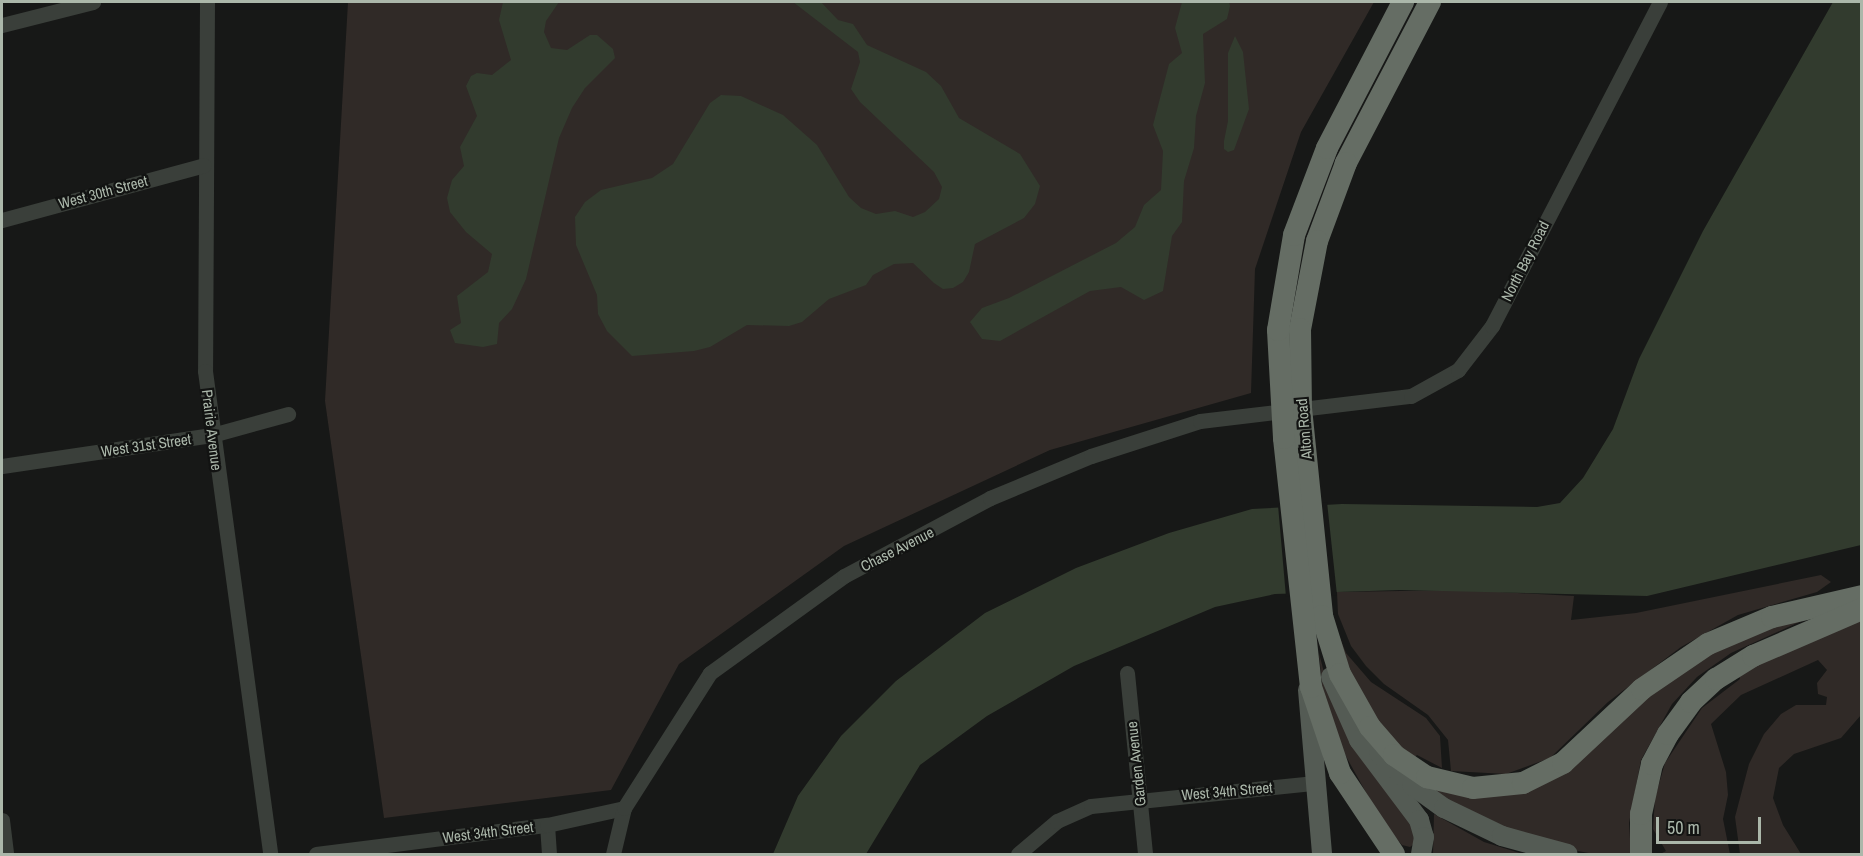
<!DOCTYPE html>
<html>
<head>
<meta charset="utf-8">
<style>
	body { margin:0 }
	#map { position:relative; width:1863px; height:856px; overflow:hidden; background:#171817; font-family:"Archivo Narrow",sans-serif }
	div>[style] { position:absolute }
	.green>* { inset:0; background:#302a27 }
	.water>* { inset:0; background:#323b2e }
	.pier>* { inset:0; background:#171817 }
	.minor>* { height:15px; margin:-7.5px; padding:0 7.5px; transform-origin:7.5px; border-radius:7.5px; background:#3a3f3a }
	.major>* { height:20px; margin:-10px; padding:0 10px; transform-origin:10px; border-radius:10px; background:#545b54 }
	.highway>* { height:22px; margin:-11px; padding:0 11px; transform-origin:11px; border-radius:11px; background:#656d64 }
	span { translate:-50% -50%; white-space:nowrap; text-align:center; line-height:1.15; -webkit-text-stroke:4.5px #121312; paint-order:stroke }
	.street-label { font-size:15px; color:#abb7aa }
	.frame { position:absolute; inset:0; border:3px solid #abb7aa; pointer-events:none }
	.scale { position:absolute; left:1656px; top:817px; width:105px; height:27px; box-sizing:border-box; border:3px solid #abb7aa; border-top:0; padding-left:8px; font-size:18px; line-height:21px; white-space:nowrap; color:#abb7aa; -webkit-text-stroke:4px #121312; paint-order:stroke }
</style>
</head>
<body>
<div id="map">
	<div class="green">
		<i style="clip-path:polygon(348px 2px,1374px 2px,1301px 132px,1255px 269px,1251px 393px,1050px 450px,844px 546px,679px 664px,611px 790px,384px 818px,325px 401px)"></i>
		<i style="clip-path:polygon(1821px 575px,1831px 582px,1817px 592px,1738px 615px,1681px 647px,1608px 702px,1550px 758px,1506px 774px,1451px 771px,1448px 740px,1428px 715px,1384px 684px,1366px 666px,1351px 646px,1338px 614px,1337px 592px,1464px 590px,1574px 596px,1571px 620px,1636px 613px)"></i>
		<i style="clip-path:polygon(1861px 616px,1861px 715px,1841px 738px,1794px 754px,1779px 768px,1773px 798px,1783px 825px,1801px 854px,1740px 854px,1735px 817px,1749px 764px,1764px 734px,1781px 714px,1796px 705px,1826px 705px,1827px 697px,1818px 694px,1817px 683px,1827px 670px,1818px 660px,1741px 695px,1711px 724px,1726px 772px,1728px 795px,1723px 819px,1730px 854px,1660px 854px,1666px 851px,1653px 829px,1655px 798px,1665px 763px,1702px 708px,1740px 679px,1738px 672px)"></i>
		<i style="clip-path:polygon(1332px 618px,1346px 653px,1371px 682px,1426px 718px,1440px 736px,1442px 768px,1417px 755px,1412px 760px,1359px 698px)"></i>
		<i style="clip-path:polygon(1808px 618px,1731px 653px,1697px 677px,1672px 704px,1641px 760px,1629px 823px,1631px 854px,1594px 854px,1540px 844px,1430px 793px,1433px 786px,1508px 791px,1652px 687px,1756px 628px)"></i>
		<i style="clip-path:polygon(1319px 653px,1326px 680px,1415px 826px,1414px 844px,1410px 847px,1402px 845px,1383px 823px,1333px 733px,1324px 705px)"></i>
		<i style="clip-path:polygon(1434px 814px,1484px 842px,1523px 854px,1433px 854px)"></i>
	</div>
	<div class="water">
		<i style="clip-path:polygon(503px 2px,559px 2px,546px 21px,544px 32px,551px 48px,567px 50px,590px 35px,597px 35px,613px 49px,615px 58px,585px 88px,572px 108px,559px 138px,526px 279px,512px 309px,499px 323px,497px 344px,483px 347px,455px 343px,450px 330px,461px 323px,457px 296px,488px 272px,492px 254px,466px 232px,450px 212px,447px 198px,452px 180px,464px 166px,460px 147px,477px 116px,466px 86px,471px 76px,477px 73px,492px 75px,511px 60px,499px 20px)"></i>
		<i style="clip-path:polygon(793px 2px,821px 2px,838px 20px,853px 24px,867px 45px,926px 72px,941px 86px,959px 118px,1020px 154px,1040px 186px,1035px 204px,1024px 218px,975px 244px,969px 272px,963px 282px,953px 288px,943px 289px,934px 283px,913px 263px,894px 264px,873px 275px,866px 285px,829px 299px,802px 322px,789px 326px,747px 325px,710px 347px,694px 351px,632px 356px,607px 331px,598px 314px,597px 295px,576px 245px,575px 217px,585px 202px,601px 190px,652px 178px,673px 164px,710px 103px,721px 95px,741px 96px,783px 115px,817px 145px,849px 197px,861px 208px,876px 214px,895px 211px,913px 217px,925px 212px,939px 199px,942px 187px,934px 172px,860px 102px,851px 89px,860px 62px,858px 52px)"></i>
		<i style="clip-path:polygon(1182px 2px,1229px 2px,1230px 6px,1227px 19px,1203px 34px,1205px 83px,1196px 116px,1194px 148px,1184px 181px,1182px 222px,1172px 236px,1163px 291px,1144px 300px,1121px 287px,1090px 291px,1000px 341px,982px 339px,970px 322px,982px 308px,1009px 298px,1116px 243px,1135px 227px,1144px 205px,1161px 190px,1163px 151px,1153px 125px,1169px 64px,1182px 53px,1175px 28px)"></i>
		<i style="clip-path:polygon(1833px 2px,1861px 2px,1861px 545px,1647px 596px,1400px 590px,1275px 594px,1215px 607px,1074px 666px,987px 716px,920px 765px,866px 854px,773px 854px,798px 796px,841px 736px,896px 681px,985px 613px,1076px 568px,1169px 533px,1252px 509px,1342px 504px,1537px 507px,1560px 503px,1583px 478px,1613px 429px,1639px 359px,1703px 231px)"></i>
		<i style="clip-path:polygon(1235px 36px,1243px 52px,1249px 109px,1234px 150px,1228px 152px,1224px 149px,1224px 141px,1228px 121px,1228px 53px)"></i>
	</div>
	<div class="pier">
		<i style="clip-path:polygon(1327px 502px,1337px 595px,1286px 597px,1278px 505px)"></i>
	</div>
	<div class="minor">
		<i style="left:207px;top:2px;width:369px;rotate:90.3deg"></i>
		<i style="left:205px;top:371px;width:487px;rotate:82.3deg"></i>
		<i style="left:2px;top:25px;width:94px;rotate:-14.2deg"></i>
		<i style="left:2px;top:220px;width:209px;rotate:-15.2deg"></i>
		<i style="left:2px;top:466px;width:212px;rotate:-8.4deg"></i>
		<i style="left:212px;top:435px;width:79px;rotate:-15.4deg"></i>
		<i style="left:1127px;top:673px;width:182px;rotate:84.3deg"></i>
		<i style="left:2px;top:820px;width:34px;rotate:83deg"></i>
		<i style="left:547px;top:825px;width:29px;rotate:86deg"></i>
		<i style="left:316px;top:854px;width:233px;rotate:-7.2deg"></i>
		<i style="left:547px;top:825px;width:79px;rotate:-12.4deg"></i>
		<i style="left:613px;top:854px;width:47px;rotate:-76.6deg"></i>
		<i style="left:624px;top:808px;width:160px;rotate:-57.5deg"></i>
		<i style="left:710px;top:673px;width:165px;rotate:-35.9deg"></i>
		<i style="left:844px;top:576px;width:166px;rotate:-28.1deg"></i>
		<i style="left:990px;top:498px;width:109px;rotate:-22.6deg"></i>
		<i style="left:1091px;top:456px;width:114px;rotate:-17.8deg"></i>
		<i style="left:1200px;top:421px;width:212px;rotate:-6.8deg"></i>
		<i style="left:1411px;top:396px;width:54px;rotate:-29deg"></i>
		<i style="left:1458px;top:370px;width:56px;rotate:-52.3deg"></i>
		<i style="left:1492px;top:326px;width:365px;rotate:-62.6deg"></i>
		<i style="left:1018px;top:854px;width:51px;rotate:-40.2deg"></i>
		<i style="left:1057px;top:821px;width:37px;rotate:-24deg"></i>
		<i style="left:1091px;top:806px;width:225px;rotate:-5.9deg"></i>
	</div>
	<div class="major">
		<i style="left:1331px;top:677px;width:69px;rotate:66deg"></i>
		<i style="left:1359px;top:740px;width:100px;rotate:53.1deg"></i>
		<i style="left:1419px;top:820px;width:18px;rotate:74deg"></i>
		<i style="left:1424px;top:837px;width:17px;rotate:100deg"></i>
		<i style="left:1308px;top:690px;width:165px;rotate:85.1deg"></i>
		<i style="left:1379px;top:753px;width:46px;rotate:44.1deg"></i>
		<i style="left:1412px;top:785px;width:39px;rotate:36deg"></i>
		<i style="left:1444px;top:808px;width:64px;rotate:25.8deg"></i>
		<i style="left:1502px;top:836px;width:68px;rotate:15.3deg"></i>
	</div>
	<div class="highway">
		<i style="left:1430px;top:2px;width:182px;rotate:117.6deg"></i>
		<i style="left:1346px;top:163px;width:83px;rotate:110.4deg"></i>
		<i style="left:1317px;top:241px;width:90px;rotate:100.9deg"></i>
		<i style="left:1300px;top:329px;width:79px;rotate:89.3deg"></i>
		<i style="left:1301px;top:408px;width:209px;rotate:84.2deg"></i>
		<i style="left:1322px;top:616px;width:61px;rotate:72.8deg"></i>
		<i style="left:1340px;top:674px;width:61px;rotate:60.5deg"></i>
		<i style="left:1370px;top:727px;width:37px;rotate:49deg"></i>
		<i style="left:1394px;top:755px;width:40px;rotate:34deg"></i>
		<i style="left:1427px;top:777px;width:47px;rotate:13.4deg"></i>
		<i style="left:1473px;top:788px;width:50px;rotate:-5.7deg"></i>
		<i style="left:1523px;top:783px;width:45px;rotate:-26.6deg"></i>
		<i style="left:1563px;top:763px;width:108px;rotate:-43.1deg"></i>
		<i style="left:1642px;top:689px;width:80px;rotate:-34.3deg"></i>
		<i style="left:1708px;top:644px;width:69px;rotate:-22.9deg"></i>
		<i style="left:1772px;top:617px;width:92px;rotate:-13.1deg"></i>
		<i style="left:1394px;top:854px;width:97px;rotate:-123.7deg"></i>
		<i style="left:1340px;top:773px;width:91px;rotate:-108.6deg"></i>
		<i style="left:1311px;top:687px;width:250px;rotate:-96.2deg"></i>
		<i style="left:1284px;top:438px;width:108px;rotate:-93.2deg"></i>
		<i style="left:1278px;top:330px;width:96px;rotate:-80.4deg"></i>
		<i style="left:1294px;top:235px;width:93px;rotate:-69.2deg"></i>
		<i style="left:1327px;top:148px;width:165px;rotate:-62.5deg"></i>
		<i style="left:1641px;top:854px;width:40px;rotate:-90deg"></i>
		<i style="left:1641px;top:814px;width:51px;rotate:-77.6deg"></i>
		<i style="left:1652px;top:764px;width:34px;rotate:-62deg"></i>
		<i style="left:1668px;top:734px;width:39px;rotate:-54deg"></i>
		<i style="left:1691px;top:702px;width:34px;rotate:-43deg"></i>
		<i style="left:1716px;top:679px;width:44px;rotate:-31.9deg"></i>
		<i style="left:1753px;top:656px;width:119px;rotate:-23.3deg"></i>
	</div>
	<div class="street-label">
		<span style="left:103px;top:192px;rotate:-15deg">West 30th Street</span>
		<span style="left:1525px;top:261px;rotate:-63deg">North Bay Road</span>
		<span style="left:1304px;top:429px;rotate:-95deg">Alton Road</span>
		<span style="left:212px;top:430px;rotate:83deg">Prairie Avenue</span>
		<span style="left:146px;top:445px;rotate:-8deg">West 31st Street</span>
		<span style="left:897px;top:549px;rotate:-27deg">Chase Avenue</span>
		<span style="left:1136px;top:764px;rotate:-96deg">Garden Avenue</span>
		<span style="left:1227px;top:791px;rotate:-5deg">West 34th Street</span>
		<span style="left:488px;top:832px;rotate:-7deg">West 34th Street</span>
	</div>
	<div class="frame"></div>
	<div class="scale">50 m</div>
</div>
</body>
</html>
